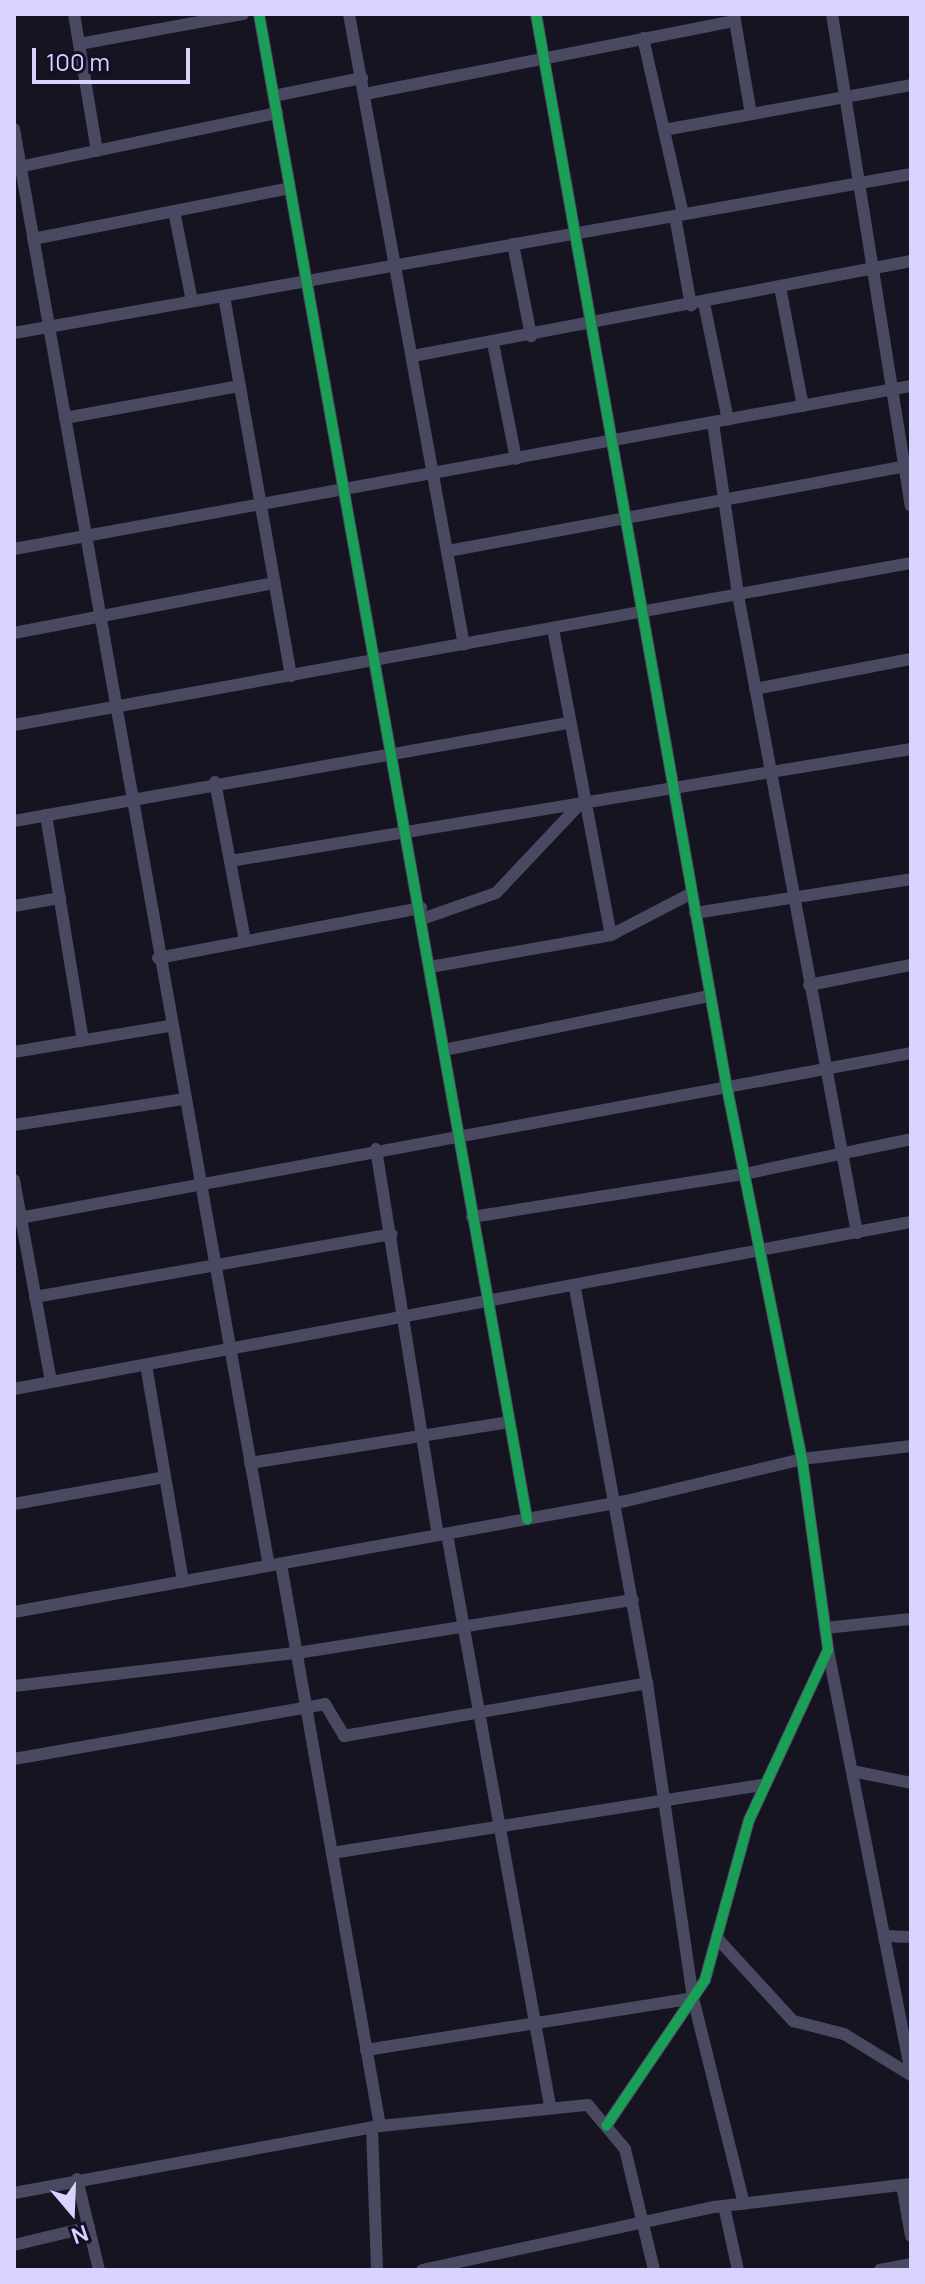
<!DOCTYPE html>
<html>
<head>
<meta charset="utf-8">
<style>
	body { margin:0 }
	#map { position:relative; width:925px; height:2284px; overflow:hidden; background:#161421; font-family:Manrope,sans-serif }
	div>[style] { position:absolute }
	.street>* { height:12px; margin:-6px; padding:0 6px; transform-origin:6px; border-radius:6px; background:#4a4962 }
	.cycleway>* { height:10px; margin:-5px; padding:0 5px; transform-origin:5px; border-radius:5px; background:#1a9f57 }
	span { translate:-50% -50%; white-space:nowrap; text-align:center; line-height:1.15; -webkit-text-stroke:6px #130f26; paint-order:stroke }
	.frame { position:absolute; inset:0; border:16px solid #d9d4ff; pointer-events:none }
	.north { position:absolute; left:32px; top:2172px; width:80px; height:80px; -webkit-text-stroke:6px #130f26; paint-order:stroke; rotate:161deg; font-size:22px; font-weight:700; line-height:32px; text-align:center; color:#d9d4ff }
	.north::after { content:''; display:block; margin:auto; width:28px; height:36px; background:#d9d4ff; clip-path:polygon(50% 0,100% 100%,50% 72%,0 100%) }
	.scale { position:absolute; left:32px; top:48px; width:158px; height:36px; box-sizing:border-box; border:4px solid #d9d4ff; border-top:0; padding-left:10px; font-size:24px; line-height:28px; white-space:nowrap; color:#d9d4ff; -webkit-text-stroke:6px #130f26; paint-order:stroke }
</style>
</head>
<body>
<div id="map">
	<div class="street">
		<i style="left:74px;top:14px;width:139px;rotate:80.5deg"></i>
		<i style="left:259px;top:14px;width:1529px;rotate:79.9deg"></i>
		<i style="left:349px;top:14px;width:641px;rotate:79.67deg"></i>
		<i style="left:536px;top:14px;width:1091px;rotate:79.92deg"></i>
		<i style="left:727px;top:1088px;width:379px;rotate:78.6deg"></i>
		<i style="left:802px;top:1459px;width:193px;rotate:82.2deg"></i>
		<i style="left:828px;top:1650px;width:187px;rotate:114.9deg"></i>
		<i style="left:749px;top:1820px;width:166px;rotate:105.4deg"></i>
		<i style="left:705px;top:1980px;width:176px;rotate:124.1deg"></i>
		<i style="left:832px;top:14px;width:498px;rotate:80.9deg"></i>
		<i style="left:734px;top:15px;width:100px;rotate:80.3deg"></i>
		<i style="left:643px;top:38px;width:180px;rotate:77.2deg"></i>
		<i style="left:79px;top:44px;width:167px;rotate:-10.4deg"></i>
		<i style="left:365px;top:94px;width:377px;rotate:-11.2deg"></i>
		<i style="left:274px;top:96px;width:90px;rotate:-11.6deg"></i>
		<i style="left:14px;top:129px;width:1459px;rotate:79.94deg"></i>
		<i style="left:664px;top:130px;width:251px;rotate:-10.3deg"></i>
		<i style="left:14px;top:168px;width:269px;rotate:-11.8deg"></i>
		<i style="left:174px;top:211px;width:92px;rotate:78.7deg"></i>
		<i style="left:675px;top:216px;width:91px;rotate:79.9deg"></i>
		<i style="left:33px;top:239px;width:262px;rotate:-11.2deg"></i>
		<i style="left:513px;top:244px;width:94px;rotate:78.9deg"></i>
		<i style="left:780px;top:287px;width:121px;rotate:79.1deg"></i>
		<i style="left:224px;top:296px;width:386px;rotate:80deg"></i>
		<i style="left:704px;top:303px;width:119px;rotate:78.4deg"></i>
		<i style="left:14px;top:333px;width:911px;rotate:-10.05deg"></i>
		<i style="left:493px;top:343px;width:118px;rotate:78.8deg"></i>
		<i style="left:413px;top:356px;width:507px;rotate:-10.8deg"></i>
		<i style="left:65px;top:418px;width:178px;rotate:-10.4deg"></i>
		<i style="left:713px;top:423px;width:174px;rotate:81.7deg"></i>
		<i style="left:738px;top:595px;width:649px;rotate:79.43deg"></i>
		<i style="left:14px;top:549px;width:912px;rotate:-10.3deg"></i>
		<i style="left:448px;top:551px;width:471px;rotate:-10.5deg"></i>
		<i style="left:553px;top:629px;width:311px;rotate:79.3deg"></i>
		<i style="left:14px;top:633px;width:265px;rotate:-10.9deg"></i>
		<i style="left:755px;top:689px;width:159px;rotate:-10.9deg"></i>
		<i style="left:14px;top:725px;width:912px;rotate:-10.24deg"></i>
		<i style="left:215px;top:782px;width:162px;rotate:79.3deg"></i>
		<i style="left:46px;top:815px;width:228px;rotate:80.7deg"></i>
		<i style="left:14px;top:821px;width:563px;rotate:-10.03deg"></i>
		<i style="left:230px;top:861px;width:690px;rotate:-9.34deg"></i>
		<i style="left:14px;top:906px;width:47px;rotate:-9.9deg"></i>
		<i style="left:695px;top:913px;width:219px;rotate:-8.9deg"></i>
		<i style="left:422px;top:919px;width:78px;rotate:-19.4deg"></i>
		<i style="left:496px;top:893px;width:127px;rotate:-46.6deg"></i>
		<i style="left:158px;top:958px;width:268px;rotate:-10.8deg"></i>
		<i style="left:430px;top:967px;width:184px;rotate:-10deg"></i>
		<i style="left:611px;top:935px;width:91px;rotate:-27.4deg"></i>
		<i style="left:809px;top:985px;width:104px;rotate:-11.1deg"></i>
		<i style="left:444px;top:1050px;width:271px;rotate:-11.5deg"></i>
		<i style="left:14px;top:1052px;width:158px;rotate:-9.5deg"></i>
		<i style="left:14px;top:1125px;width:171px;rotate:-8.7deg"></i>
		<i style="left:376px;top:1149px;width:391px;rotate:80.9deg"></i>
		<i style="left:14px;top:1180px;width:205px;rotate:79.6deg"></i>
		<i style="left:472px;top:1217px;width:275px;rotate:-9deg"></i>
		<i style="left:744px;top:1174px;width:171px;rotate:-11.8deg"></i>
		<i style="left:14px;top:1219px;width:912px;rotate:-10.48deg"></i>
		<i style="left:575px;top:1288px;width:402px;rotate:79.7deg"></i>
		<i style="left:647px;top:1683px;width:318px;rotate:81.7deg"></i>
		<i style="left:693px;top:1998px;width:212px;rotate:76.1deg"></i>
		<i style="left:35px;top:1297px;width:362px;rotate:-10deg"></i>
		<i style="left:146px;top:1365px;width:220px;rotate:80.3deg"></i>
		<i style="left:14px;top:1389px;width:912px;rotate:-10.55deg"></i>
		<i style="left:250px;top:1463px;width:263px;rotate:-9deg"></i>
		<i style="left:14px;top:1504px;width:153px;rotate:-10.1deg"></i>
		<i style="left:447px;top:1534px;width:581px;rotate:79.79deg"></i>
		<i style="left:281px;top:1564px;width:571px;rotate:80.01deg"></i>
		<i style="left:14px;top:1612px;width:622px;rotate:-10.28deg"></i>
		<i style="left:626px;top:1501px;width:181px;rotate:-13.4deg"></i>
		<i style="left:802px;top:1459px;width:110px;rotate:-6.8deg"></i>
		<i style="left:825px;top:1628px;width:86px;rotate:-6deg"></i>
		<i style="left:828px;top:1650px;width:431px;rotate:78.9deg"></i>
		<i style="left:14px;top:1686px;width:285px;rotate:-6.7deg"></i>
		<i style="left:297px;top:1653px;width:340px;rotate:-9deg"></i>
		<i style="left:14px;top:1759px;width:316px;rotate:-10deg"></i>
		<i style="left:325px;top:1704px;width:37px;rotate:59deg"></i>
		<i style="left:344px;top:1736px;width:308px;rotate:-9.9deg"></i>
		<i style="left:852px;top:1771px;width:60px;rotate:11.5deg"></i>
		<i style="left:332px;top:1853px;width:439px;rotate:-9deg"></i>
		<i style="left:884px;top:1936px;width:27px;rotate:2deg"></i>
		<i style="left:717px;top:1938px;width:113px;rotate:47.5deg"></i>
		<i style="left:793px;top:2021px;width:53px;rotate:14.3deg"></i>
		<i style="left:844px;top:2034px;width:79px;rotate:31.5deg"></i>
		<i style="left:366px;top:2050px;width:331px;rotate:-9deg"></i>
		<i style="left:372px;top:2127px;width:143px;rotate:88deg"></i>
		<i style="left:77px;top:2179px;width:94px;rotate:76.4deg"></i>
		<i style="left:902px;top:2185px;width:52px;rotate:80deg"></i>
		<i style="left:14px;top:2193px;width:372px;rotate:-10.4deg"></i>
		<i style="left:380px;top:2126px;width:209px;rotate:-5.8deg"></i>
		<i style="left:588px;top:2105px;width:57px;rotate:49.9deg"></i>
		<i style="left:625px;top:2149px;width:124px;rotate:76.5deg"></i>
		<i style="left:724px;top:2206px;width:66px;rotate:77.7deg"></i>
		<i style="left:14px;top:2245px;width:77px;rotate:-13.5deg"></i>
		<i style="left:422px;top:2270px;width:299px;rotate:-12.2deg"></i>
		<i style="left:714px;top:2207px;width:198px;rotate:-6.7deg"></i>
		<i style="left:880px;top:2270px;width:32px;rotate:-11deg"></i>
	</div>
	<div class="cycleway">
		<i style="left:259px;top:14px;width:1529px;rotate:79.9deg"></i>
		<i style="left:536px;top:14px;width:1091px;rotate:79.92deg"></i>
		<i style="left:727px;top:1088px;width:379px;rotate:78.6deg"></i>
		<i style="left:802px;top:1459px;width:193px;rotate:82.2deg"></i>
		<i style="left:828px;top:1650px;width:187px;rotate:114.9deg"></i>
		<i style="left:749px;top:1820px;width:166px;rotate:105.4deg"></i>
		<i style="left:705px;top:1980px;width:176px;rotate:124.1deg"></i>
	</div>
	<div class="frame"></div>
	<div class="north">N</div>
	<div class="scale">100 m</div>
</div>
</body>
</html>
